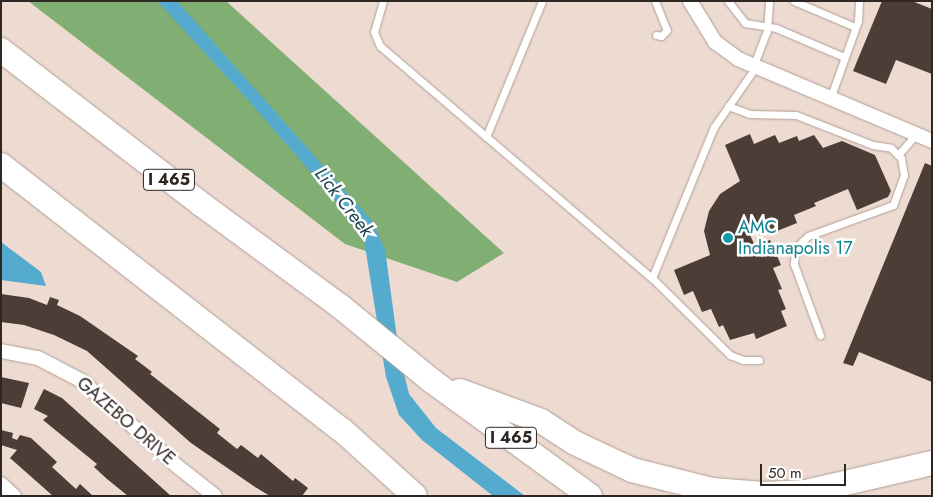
<!DOCTYPE html>
<html>
<head>
<meta charset="utf-8">
<style>
	body { margin:0 }
	#map { position:relative; width:933px; height:497px; overflow:hidden; background:#eddad1; font-family:Jost,sans-serif }
	div>[style] { position:absolute }
	.forest>* { inset:0; background:#80ae73 }
	.water>* { inset:0; background:#54abce }
	.building>* { inset:0; background:#4c3d36 }
	.roads { filter:drop-shadow(0 0 1px #b1a097) drop-shadow(0 0 1px #b1a097) }
	.lane>* { height:7px; margin:-3.5px; padding:0 3.5px; transform-origin:3.5px; border-radius:3.5px; background:#fff }
	.street>* { height:14px; margin:-7px; padding:0 7px; transform-origin:7px; border-radius:7px; background:#fff }
	.highway>* { height:24px; margin:-12px; padding:0 12px; transform-origin:12px; border-radius:12px; background:#fff }
	.dots>* { width:14px; height:14px; translate:-50% -50%; box-sizing:border-box; border:2px solid #fff; border-radius:50% }
	span { translate:-50% -50%; white-space:nowrap; text-align:center; line-height:1.15; -webkit-text-stroke:5px #fff; paint-order:stroke }
	.shield-label span { padding:1px 4px; background:#fff; border:1px solid; border-radius:4px; -webkit-text-stroke-width:0 }
	.shield-label { font-size:16px; color:#2e2724; font-weight:700 }
	.culture-label { font-size:18px; color:#0d838f }
	.left { translate:0 -50%; text-align:left }
	.street-label { font-size:18px; color:#2e2724 }
	.water-label { font-size:19px; color:#1c4252; font-style:italic }
	.frame { position:absolute; inset:0; border:2px solid #2e2724; pointer-events:none }
	.scale { position:absolute; left:760px; top:464px; width:86px; height:22px; box-sizing:border-box; border:2px solid #2e2724; border-top:0; padding-left:6px; font-size:15px; line-height:18px; white-space:nowrap; color:#2e2724; -webkit-text-stroke:4px #fff; paint-order:stroke }
</style>
</head>
<body>
<div id="map">
	<div class="forest">
		<i style="clip-path:polygon(28px 1px,226px 1px,504px 253px,457px 282px,345px 244px)"></i>
	</div>
	<div class="water">
		<i style="clip-path:polygon(157px 1px,177px 1px,372px 221px,385px 249px,399px 353px,409px 394px,436px 428px,525px 496px,493px 496px,422px 440px,399px 415px,386px 377px,364px 240px,346px 213px,250px 102px)"></i>
		<i style="clip-path:polygon(1px 242px,41px 272px,46px 286px,1px 280px)"></i>
	</div>
	<div class="building">
		<i style="clip-path:polygon(882px 1px,912px 1px,932px 9px,932px 74px,896px 60px,886px 84px,853px 71px)"></i>
		<i style="clip-path:polygon(750px 134px,754px 144px,775px 135px,779px 143px,797px 136px,799px 141px,814px 135px,823px 148px,842px 141px,875px 155px,891px 191px,888px 197px,857px 210px,848px 189px,814px 203px,816px 206px,794px 215px,797px 223px,772px 233px,766px 219px,755px 224px,750px 235px,755px 246px,770px 240px,781px 265px,773px 268px,782px 289px,778px 290px,786px 309px,781px 311px,787px 326px,756px 339px,754px 333px,730px 340px,723px 325px,719px 327px,711px 309px,702px 312px,693px 291px,684px 295px,674px 270px,710px 255px,704px 231px,709px 211px,720px 194px,740px 181px,725px 145px)"></i>
		<i style="clip-path:polygon(925px 163px,932px 166px,932px 382px,859px 352px,853px 366px,843px 363px)"></i>
		<i style="clip-path:polygon(1px 294px,29px 298px,47px 305px,50px 297px,59px 300px,57px 305px,80px 316px,138px 356px,135px 359px,152px 372px,150px 374px,220px 429px,217px 433px,237px 449px,241px 445px,258px 458px,261px 454px,293px 481px,295px 478px,308px 488px,302px 496px,270px 496px,255px 487px,191px 443px,87px 351px,54px 335px,24px 325px,1px 322px)"></i>
		<i style="clip-path:polygon(1px 377px,29px 383px,21px 408px,1px 403px)"></i>
		<i style="clip-path:polygon(44px 389px,62px 398px,171px 496px,128px 496px,107px 479px,94px 467px,97px 464px,43px 420px,48px 416px,34px 409px)"></i>
		<i style="clip-path:polygon(1px 430px,13px 433px,12px 438px,17px 440px,20px 435px,31px 438px,57px 462px,52px 467px,76px 489px,80px 484px,93px 496px,53px 496px,10px 458px,17px 450px,1px 445px)"></i>
	</div>
	<div class="roads">
		<div class="lane">
			<i style="left:383px;top:1px;width:32px;rotate:106deg"></i>
			<i style="left:374px;top:32px;width:15px;rotate:67deg"></i>
			<i style="left:380px;top:46px;width:358px;rotate:40.5deg"></i>
			<i style="left:652px;top:278px;width:110px;rotate:44.6deg"></i>
			<i style="left:730px;top:355px;width:14px;rotate:21deg"></i>
			<i style="left:743px;top:360px;width:16px"></i>
			<i style="left:655px;top:1px;width:31px;rotate:68deg"></i>
			<i style="left:667px;top:30px;width:8px;rotate:135deg"></i>
			<i style="left:661px;top:36px;width:5px;rotate:-169deg"></i>
			<i style="left:728px;top:1px;width:28px;rotate:52deg"></i>
			<i style="left:745px;top:23px;width:31px;rotate:9deg"></i>
			<i style="left:776px;top:28px;width:74px;rotate:23.1deg"></i>
			<i style="left:794px;top:1px;width:66px;rotate:23.1deg"></i>
			<i style="left:753px;top:67px;width:39px;rotate:-69deg"></i>
			<i style="left:767px;top:31px;width:30px;rotate:-86deg"></i>
			<i style="left:830px;top:99px;width:83px;rotate:-70.3deg"></i>
			<i style="left:858px;top:21px;width:20px;rotate:-87deg"></i>
			<i style="left:728px;top:106px;width:23px;rotate:20deg"></i>
			<i style="left:750px;top:114px;width:46px;rotate:1.2deg"></i>
			<i style="left:796px;top:115px;width:83px;rotate:21.3deg"></i>
			<i style="left:873px;top:145px;width:18px;rotate:9deg"></i>
			<i style="left:891px;top:148px;width:14px;rotate:45deg"></i>
			<i style="left:901px;top:158px;width:17px;rotate:80deg"></i>
			<i style="left:904px;top:175px;width:32px;rotate:110deg"></i>
			<i style="left:893px;top:205px;width:90px;rotate:160deg"></i>
			<i style="left:808px;top:236px;width:18px;rotate:137deg"></i>
			<i style="left:795px;top:248px;width:16px;rotate:94deg"></i>
			<i style="left:794px;top:264px;width:76px;rotate:69.9deg"></i>
			<i style="left:486px;top:137px;width:147px;rotate:-67.6deg"></i>
			<i style="left:898px;top:155px;width:28px;rotate:-49deg"></i>
			<i style="left:652px;top:278px;width:163px;rotate:-67.7deg"></i>
			<i style="left:714px;top:127px;width:72px;rotate:-55.2deg"></i>
		</div>
		<div class="street">
			<i style="left:690px;top:1px;width:48px;rotate:58.6deg"></i>
			<i style="left:715px;top:42px;width:29px;rotate:36deg"></i>
			<i style="left:738px;top:59px;width:211px;rotate:22.9deg"></i>
			<i style="left:1px;top:351px;width:38px;rotate:11deg"></i>
			<i style="left:38px;top:358px;width:50px;rotate:27.6deg"></i>
			<i style="left:82px;top:381px;width:127px;rotate:41.8deg"></i>
			<i style="left:177px;top:466px;width:48px;rotate:38.3deg"></i>
			<i style="left:1px;top:484px;width:18px;rotate:43deg"></i>
		</div>
		<div class="highway">
			<i style="left:1px;top:50px;width:252px;rotate:37.6deg"></i>
			<i style="left:201px;top:204px;width:174px;rotate:36.3deg"></i>
			<i style="left:341px;top:307px;width:117px;rotate:39.1deg"></i>
			<i style="left:432px;top:381px;width:195px;rotate:36deg"></i>
			<i style="left:1px;top:165px;width:432px;rotate:37.9deg"></i>
			<i style="left:342px;top:430px;width:98px;rotate:42.1deg"></i>
			<i style="left:460px;top:391px;width:86px;rotate:20.3deg"></i>
			<i style="left:541px;top:421px;width:40px;rotate:32.9deg"></i>
			<i style="left:575px;top:443px;width:63px;rotate:25.3deg"></i>
			<i style="left:632px;top:470px;width:82px;rotate:14deg"></i>
			<i style="left:712px;top:490px;width:52px;rotate:4.4deg"></i>
			<i style="left:764px;top:494px;width:42px;rotate:-2.7deg"></i>
			<i style="left:806px;top:492px;width:129px;rotate:-13deg"></i>
		</div>
	</div>
	<div class="dots">
		<i style="left:728px;top:238px;background:#0f9aa8"></i>
	</div>
	<div class="shield-label">
		<span style="left:169px;top:180px">I 465</span>
		<span style="left:511px;top:438px">I 465</span>
	</div>
	<div class="culture-label">
		<span class="left" style="left:738px;top:238px">AMC<br>Indianapolis 17</span>
	</div>
	<div class="street-label">
		<span style="left:126px;top:421px;rotate:41deg">GAZEBO DRIVE</span>
	</div>
	<div class="water-label">
		<span style="left:344px;top:202px;rotate:52deg">Lick Creek</span>
	</div>
	<div class="frame"></div>
	<div class="scale">50 m</div>
</div>
</body>
</html>
